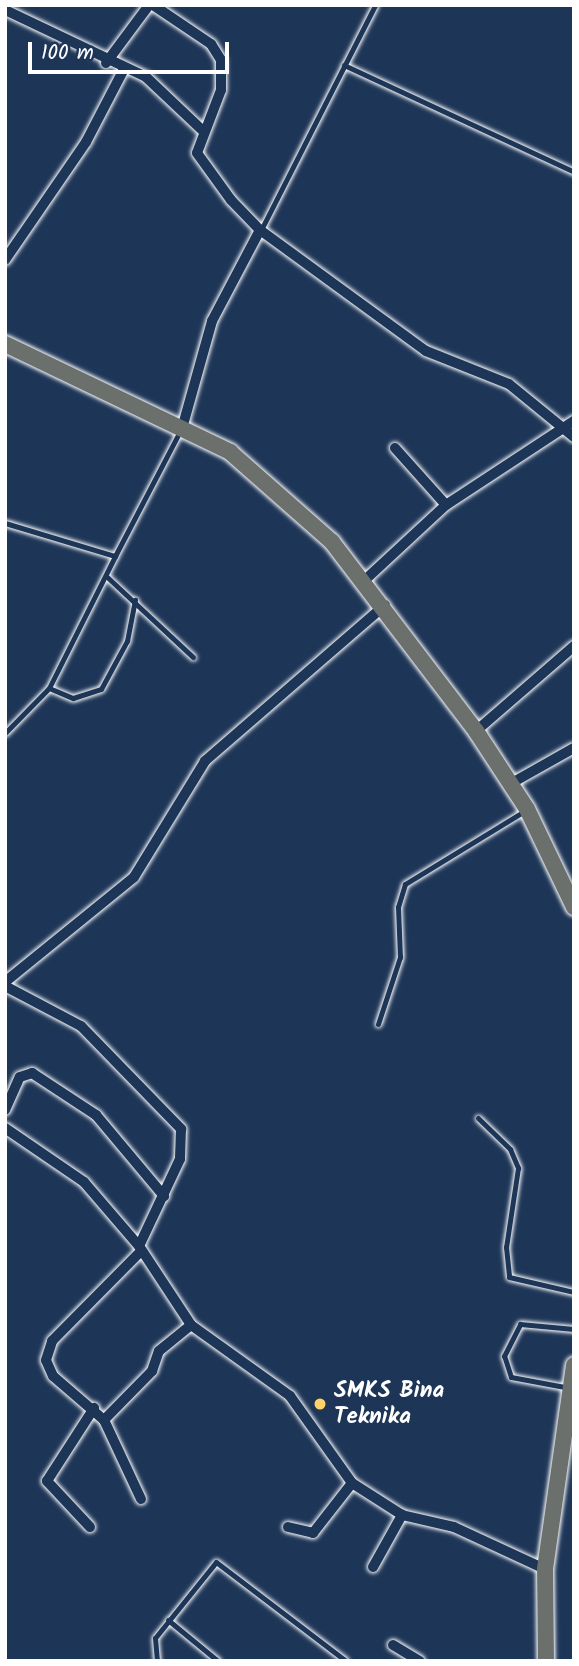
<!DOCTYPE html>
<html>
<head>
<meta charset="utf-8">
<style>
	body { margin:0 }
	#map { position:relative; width:579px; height:1666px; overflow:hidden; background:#1d3557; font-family:Kalam,sans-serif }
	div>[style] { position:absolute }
	.roads { filter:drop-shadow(0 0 2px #fff) drop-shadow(0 0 2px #fff) }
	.service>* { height:5px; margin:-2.5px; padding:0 2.5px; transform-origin:2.5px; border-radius:2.5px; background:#1d3557 }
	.minor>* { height:10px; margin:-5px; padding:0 5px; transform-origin:5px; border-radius:5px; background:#1d3557 }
	.primary>* { height:16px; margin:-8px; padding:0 8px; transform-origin:8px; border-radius:8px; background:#6c706d }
	.dots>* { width:19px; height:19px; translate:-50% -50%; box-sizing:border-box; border:4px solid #1d3557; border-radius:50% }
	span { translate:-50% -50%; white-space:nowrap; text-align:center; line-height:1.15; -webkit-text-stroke:7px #1d3557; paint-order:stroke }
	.poi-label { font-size:23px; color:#fff; font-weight:700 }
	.left { translate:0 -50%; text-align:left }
	.frame { position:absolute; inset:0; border:7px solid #fff; pointer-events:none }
	.scale { position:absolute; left:28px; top:42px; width:201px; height:32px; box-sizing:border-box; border:4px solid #fff; border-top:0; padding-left:9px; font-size:21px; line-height:24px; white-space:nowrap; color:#fff; -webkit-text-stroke:5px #1d3557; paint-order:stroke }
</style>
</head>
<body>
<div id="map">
	<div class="roads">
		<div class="service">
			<i style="left:344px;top:65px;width:254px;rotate:24.9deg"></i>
			<i style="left:261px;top:230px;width:252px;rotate:-63.1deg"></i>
			<i style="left:5px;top:523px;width:115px;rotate:16.7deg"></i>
			<i style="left:115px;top:556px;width:141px;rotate:-62.5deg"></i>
			<i style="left:106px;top:576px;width:119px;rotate:43deg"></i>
			<i style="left:49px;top:688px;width:26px;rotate:23deg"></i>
			<i style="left:73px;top:698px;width:29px;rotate:-18deg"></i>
			<i style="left:101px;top:689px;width:55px;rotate:-61.6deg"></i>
			<i style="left:127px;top:641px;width:42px;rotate:-79deg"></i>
			<i style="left:5px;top:733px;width:63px;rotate:-45.6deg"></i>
			<i style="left:49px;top:688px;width:148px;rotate:-63.4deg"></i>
			<i style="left:378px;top:1024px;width:71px;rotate:-71.8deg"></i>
			<i style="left:400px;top:957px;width:50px;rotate:-92.3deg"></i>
			<i style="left:398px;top:907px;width:24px;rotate:-73deg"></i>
			<i style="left:405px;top:884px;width:142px;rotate:-31.4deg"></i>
			<i style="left:478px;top:1118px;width:45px;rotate:44.1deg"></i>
			<i style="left:510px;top:1149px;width:21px;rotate:67deg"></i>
			<i style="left:518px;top:1168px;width:80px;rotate:98.6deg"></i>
			<i style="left:506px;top:1247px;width:30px;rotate:84deg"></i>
			<i style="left:509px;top:1277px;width:67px;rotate:13deg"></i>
			<i style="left:570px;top:1388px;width:60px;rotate:-169.4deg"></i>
			<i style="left:511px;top:1377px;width:22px;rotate:-108deg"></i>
			<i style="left:504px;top:1356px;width:36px;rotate:-63deg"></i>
			<i style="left:520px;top:1324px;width:54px;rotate:5.3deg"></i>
			<i style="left:168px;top:1620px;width:65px;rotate:39.4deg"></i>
			<i style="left:157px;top:1661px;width:23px;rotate:-95deg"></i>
			<i style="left:155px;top:1638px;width:97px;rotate:-51.2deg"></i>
			<i style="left:216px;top:1562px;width:163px;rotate:37.3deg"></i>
		</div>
		<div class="minor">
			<i style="left:153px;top:5px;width:70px;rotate:33.9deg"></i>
			<i style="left:211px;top:44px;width:19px;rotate:58deg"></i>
			<i style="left:221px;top:60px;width:30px;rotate:90deg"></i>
			<i style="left:221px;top:90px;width:67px;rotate:110.9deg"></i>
			<i style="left:197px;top:153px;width:58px;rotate:54.1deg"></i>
			<i style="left:231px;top:200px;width:42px;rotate:46deg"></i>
			<i style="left:260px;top:230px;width:205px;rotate:36.1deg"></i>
			<i style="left:426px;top:351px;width:89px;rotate:21.7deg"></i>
			<i style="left:509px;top:384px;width:84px;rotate:39.2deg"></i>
			<i style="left:5px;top:10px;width:156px;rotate:25.4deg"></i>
			<i style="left:146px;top:77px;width:77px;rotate:43.4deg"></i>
			<i style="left:106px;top:63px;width:72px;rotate:-53.4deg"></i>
			<i style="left:5px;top:260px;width:143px;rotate:-55.5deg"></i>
			<i style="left:86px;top:142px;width:82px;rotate:-62.5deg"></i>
			<i style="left:183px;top:425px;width:108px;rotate:-74.4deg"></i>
			<i style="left:212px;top:321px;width:103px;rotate:-62.2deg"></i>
			<i style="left:395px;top:448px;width:76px;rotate:48.2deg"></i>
			<i style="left:366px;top:579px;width:109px;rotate:-42.8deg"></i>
			<i style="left:446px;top:505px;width:153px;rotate:-33.3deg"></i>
			<i style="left:476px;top:731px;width:130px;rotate:-40.9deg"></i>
			<i style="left:510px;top:784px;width:73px;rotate:-29.4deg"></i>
			<i style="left:5px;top:982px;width:166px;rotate:-39.1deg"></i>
			<i style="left:134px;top:877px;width:136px;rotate:-58.5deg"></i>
			<i style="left:205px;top:761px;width:238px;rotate:-40.9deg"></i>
			<i style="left:5px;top:986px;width:86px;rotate:27.8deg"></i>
			<i style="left:81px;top:1026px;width:144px;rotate:45.8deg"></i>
			<i style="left:181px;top:1129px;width:30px;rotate:92deg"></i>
			<i style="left:180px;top:1159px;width:96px;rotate:115.2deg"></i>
			<i style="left:5px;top:1110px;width:36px;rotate:-66deg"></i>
			<i style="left:20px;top:1077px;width:13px;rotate:-18deg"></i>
			<i style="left:32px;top:1073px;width:77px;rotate:33.3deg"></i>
			<i style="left:96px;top:1115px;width:106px;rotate:50deg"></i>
			<i style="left:5px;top:1128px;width:96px;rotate:34.4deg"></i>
			<i style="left:84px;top:1182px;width:84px;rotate:49.3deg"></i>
			<i style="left:139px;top:1246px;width:95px;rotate:56.6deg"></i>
			<i style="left:191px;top:1325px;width:122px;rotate:35.6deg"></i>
			<i style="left:290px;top:1396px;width:107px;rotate:54.5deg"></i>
			<i style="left:352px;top:1483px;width:59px;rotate:32.6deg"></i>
			<i style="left:402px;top:1515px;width:53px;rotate:13deg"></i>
			<i style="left:454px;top:1527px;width:100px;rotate:24.8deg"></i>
			<i style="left:104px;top:1420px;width:69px;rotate:-45.6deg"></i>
			<i style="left:152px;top:1371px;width:21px;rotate:-71deg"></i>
			<i style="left:159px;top:1351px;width:41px;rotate:-39.1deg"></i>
			<i style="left:141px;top:1499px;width:87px;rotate:-115.1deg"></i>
			<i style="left:104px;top:1420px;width:67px;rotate:-139.2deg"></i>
			<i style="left:53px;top:1376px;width:17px;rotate:-114deg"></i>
			<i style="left:46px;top:1360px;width:20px;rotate:-72deg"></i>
			<i style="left:52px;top:1341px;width:127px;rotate:-45.3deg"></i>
			<i style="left:90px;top:1527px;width:63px;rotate:-133.1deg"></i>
			<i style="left:47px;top:1481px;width:87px;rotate:-57.2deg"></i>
			<i style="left:288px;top:1527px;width:26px;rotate:13deg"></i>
			<i style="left:313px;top:1533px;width:63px;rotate:-52deg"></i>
			<i style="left:373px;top:1567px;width:60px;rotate:-60.9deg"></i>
			<i style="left:393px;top:1645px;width:31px;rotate:31deg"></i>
		</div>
		<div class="primary">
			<i style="left:5px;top:344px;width:250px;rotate:25.6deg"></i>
			<i style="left:230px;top:452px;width:136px;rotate:41.4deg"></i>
			<i style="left:332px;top:542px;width:238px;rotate:52.7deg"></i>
			<i style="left:476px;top:731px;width:93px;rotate:56.8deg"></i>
			<i style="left:527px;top:809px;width:109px;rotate:64.4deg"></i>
			<i style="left:546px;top:1661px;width:92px;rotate:-90.6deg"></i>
			<i style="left:545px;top:1569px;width:206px;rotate:-81.9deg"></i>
		</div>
	</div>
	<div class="dots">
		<i style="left:320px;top:1404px;background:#ffd166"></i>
	</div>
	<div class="poi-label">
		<span class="left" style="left:334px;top:1404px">SMKS Bina<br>Teknika</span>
	</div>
	<div class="frame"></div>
	<div class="scale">100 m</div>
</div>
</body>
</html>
